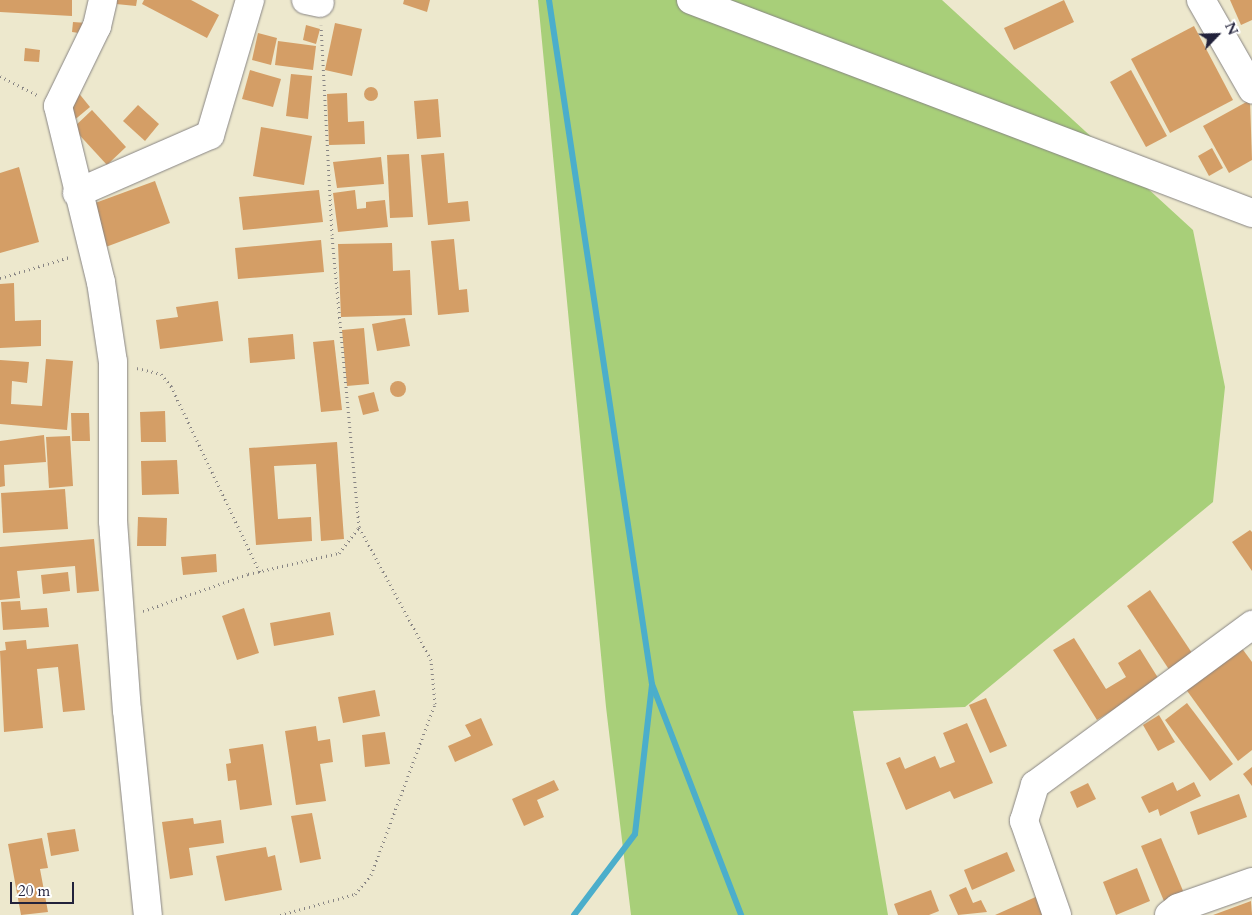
<!DOCTYPE html>
<html>
<head>
<meta charset="utf-8">
<style>
	body { margin:0 }
	#map { position:relative; width:1252px; height:915px; overflow:hidden; background:#ede8cd; font-family:Cardo,serif }
	div>[style] { position:absolute }
	.green>* { inset:0; background:#a8cf79 }
	.stream>* { height:6px; margin:-3px; padding:0 3px; transform-origin:3px; border-radius:3px; background:#4baecb }
	.building>* { inset:0; background:#d49e66 }
	.round { border-radius:50% }
	.path>* { height:3px; margin-top:-1.5px; transform-origin:0; background:repeating-linear-gradient(90deg,#888584 0 1px,transparent 0 5px) }
	.roads { filter:drop-shadow(0 0 1px #888584) drop-shadow(0 0 1px #888584) }
	.minor>* { height:28px; margin:-14px; padding:0 14px; transform-origin:14px; border-radius:14px; background:#fff }
	span { translate:-50% -50%; white-space:nowrap; text-align:center; line-height:1.15; -webkit-text-stroke:4px #fff; paint-order:stroke }
	.north { position:absolute; left:1192px; top:10px; width:50px; height:50px; -webkit-text-stroke:4px #fff; paint-order:stroke; rotate:66deg; font-size:14px; font-weight:700; line-height:20px; text-align:center; color:#22223b }
	.north::after { content:''; display:block; margin:auto; width:18px; height:22px; background:#22223b; clip-path:polygon(50% 0,100% 100%,50% 72%,0 100%) }
	.scale { position:absolute; left:10px; top:882px; width:64px; height:22px; box-sizing:border-box; border:2px solid #22223b; border-top:0; padding-left:6px; font-size:15px; line-height:18px; white-space:nowrap; color:#22223b; -webkit-text-stroke:4px #fff; paint-order:stroke }
</style>
</head>
<body>
<div id="map">
	<div class="green">
		<i style="clip-path:polygon(538px 0,942px 0,1193px 230px,1225px 387px,1213px 502px,965px 707px,853px 711px,888px 915px,631px 915px,606px 707px)"></i>
	</div>
	<div class="stream">
		<i style="left:549px;top:0;width:692px;rotate:81.44deg"></i>
		<i style="left:652px;top:684px;width:248px;rotate:68.9deg"></i>
		<i style="left:574px;top:915px;width:101px;rotate:-53deg"></i>
		<i style="left:635px;top:834px;width:150px;rotate:-83.5deg"></i>
	</div>
	<div class="building">
		<i style="clip-path:polygon(0 0,72px 0,72px 16px,0 12px)"></i>
		<i style="clip-path:polygon(116px 0,137px 0,136px 6px,116px 4px)"></i>
		<i style="clip-path:polygon(144px 0,191px 0,219px 15px,207px 38px,142px 4px)"></i>
		<i style="clip-path:polygon(404px 0,430px 0,427px 12px,403px 4px)"></i>
		<i style="clip-path:polygon(1064px 0,1074px 22px,1014px 50px,1004px 28px)"></i>
		<i style="clip-path:polygon(1230px 0,1252px 0,1252px 20px,1241px 25px)"></i>
		<i style="clip-path:polygon(73px 22px,87px 23px,86px 34px,72px 32px)"></i>
		<i style="clip-path:polygon(335px 23px,362px 29px,352px 76px,325px 70px)"></i>
		<i style="clip-path:polygon(306px 25px,320px 29px,316px 44px,303px 40px)"></i>
		<i style="clip-path:polygon(1194px 26px,1233px 100px,1170px 133px,1131px 59px)"></i>
		<i style="clip-path:polygon(258px 33px,277px 38px,271px 65px,252px 60px)"></i>
		<i style="clip-path:polygon(278px 41px,316px 46px,313px 70px,275px 65px)"></i>
		<i style="clip-path:polygon(25px 48px,40px 50px,39px 62px,24px 61px)"></i>
		<i style="clip-path:polygon(250px 70px,281px 79px,273px 107px,242px 99px)"></i>
		<i style="clip-path:polygon(1131px 70px,1167px 136px,1146px 147px,1110px 82px)"></i>
		<i style="clip-path:polygon(291px 74px,312px 76px,308px 119px,286px 116px)"></i>
		<i class="round" style="left:364px;top:87px;width:14px;height:14px"></i>
		<i style="clip-path:polygon(77px 91px,90px 107px,72px 122px,59px 106px)"></i>
		<i style="clip-path:polygon(347px 93px,348px 122px,364px 121px,365px 144px,329px 145px,327px 94px)"></i>
		<i style="clip-path:polygon(438px 99px,441px 137px,417px 139px,414px 101px)"></i>
		<i style="clip-path:polygon(1250px 100px,1252px 160px,1229px 173px,1203px 126px)"></i>
		<i style="clip-path:polygon(138px 105px,159px 124px,145px 141px,123px 121px)"></i>
		<i style="clip-path:polygon(92px 110px,126px 147px,107px 165px,73px 128px)"></i>
		<i style="clip-path:polygon(261px 127px,312px 136px,304px 185px,253px 176px)"></i>
		<i style="clip-path:polygon(1212px 148px,1223px 168px,1209px 176px,1198px 156px)"></i>
		<i style="clip-path:polygon(444px 153px,448px 203px,468px 201px,470px 221px,428px 225px,421px 155px)"></i>
		<i style="clip-path:polygon(409px 154px,413px 217px,390px 218px,387px 155px)"></i>
		<i style="clip-path:polygon(381px 157px,384px 184px,337px 188px,333px 162px)"></i>
		<i style="clip-path:polygon(19px 167px,39px 242px,0 253px,0 173px)"></i>
		<i style="clip-path:polygon(155px 181px,170px 223px,103px 248px,87px 206px)"></i>
		<i style="clip-path:polygon(319px 190px,323px 222px,243px 230px,239px 197px)"></i>
		<i style="clip-path:polygon(355px 190px,357px 209px,366px 208px,366px 202px,385px 200px,388px 227px,338px 232px,333px 193px)"></i>
		<i style="clip-path:polygon(454px 239px,459px 290px,467px 289px,469px 312px,438px 315px,431px 241px)"></i>
		<i style="clip-path:polygon(321px 240px,324px 272px,238px 279px,235px 248px)"></i>
		<i style="clip-path:polygon(392px 243px,393px 271px,410px 270px,412px 315px,341px 317px,338px 244px)"></i>
		<i style="clip-path:polygon(14px 283px,15px 321px,41px 320px,41px 346px,0 348px,0 284px)"></i>
		<i style="clip-path:polygon(218px 301px,223px 341px,160px 349px,156px 320px,178px 317px,176px 307px)"></i>
		<i style="clip-path:polygon(405px 318px,410px 346px,377px 351px,372px 324px)"></i>
		<i style="clip-path:polygon(364px 328px,369px 384px,347px 386px,342px 330px)"></i>
		<i style="clip-path:polygon(293px 334px,295px 359px,250px 363px,248px 338px)"></i>
		<i style="clip-path:polygon(334px 340px,342px 410px,321px 412px,313px 342px)"></i>
		<i style="clip-path:polygon(46px 359px,73px 361px,67px 430px,0 424px,0 360px,29px 362px,27px 383px,12px 381px,11px 404px,42px 406px)"></i>
		<i class="round" style="left:390px;top:381px;width:16px;height:16px"></i>
		<i style="clip-path:polygon(374px 392px,379px 411px,363px 415px,358px 396px)"></i>
		<i style="clip-path:polygon(165px 411px,166px 442px,141px 442px,140px 412px)"></i>
		<i style="clip-path:polygon(71px 413px,89px 413px,90px 441px,72px 441px)"></i>
		<i style="clip-path:polygon(44px 435px,46px 462px,4px 465px,5px 486px,0 487px,0 441px)"></i>
		<i style="clip-path:polygon(70px 436px,73px 486px,49px 488px,46px 437px)"></i>
		<i style="clip-path:polygon(337px 442px,344px 539px,321px 541px,316px 464px,274px 466px,278px 519px,311px 517px,312px 541px,256px 545px,249px 448px)"></i>
		<i style="clip-path:polygon(177px 460px,179px 494px,142px 495px,141px 461px)"></i>
		<i style="clip-path:polygon(65px 489px,68px 529px,3px 533px,1px 493px)"></i>
		<i style="clip-path:polygon(138px 517px,167px 518px,166px 546px,137px 546px)"></i>
		<i style="clip-path:polygon(1250px 530px,1252px 532px,1252px 571px,1232px 542px)"></i>
		<i style="clip-path:polygon(94px 539px,99px 591px,77px 593px,75px 566px,17px 571px,20px 598px,0 600px,0 547px)"></i>
		<i style="clip-path:polygon(216px 554px,217px 572px,183px 575px,181px 557px)"></i>
		<i style="clip-path:polygon(68px 572px,70px 591px,43px 594px,41px 575px)"></i>
		<i style="clip-path:polygon(1150px 590px,1194px 656px,1170px 671px,1127px 606px)"></i>
		<i style="clip-path:polygon(20px 601px,21px 610px,47px 608px,49px 627px,3px 630px,1px 602px)"></i>
		<i style="clip-path:polygon(244px 608px,259px 653px,237px 660px,222px 616px)"></i>
		<i style="clip-path:polygon(330px 612px,334px 635px,274px 646px,270px 623px)"></i>
		<i style="clip-path:polygon(1074px 638px,1106px 689px,1126px 677px,1118px 663px,1140px 649px,1160px 681px,1097px 720px,1053px 650px)"></i>
		<i style="clip-path:polygon(26px 640px,27px 649px,78px 644px,85px 710px,63px 712px,58px 667px,37px 669px,43px 728px,4px 732px,0 651px,6px 650px,5px 642px)"></i>
		<i style="clip-path:polygon(1241px 647px,1252px 662px,1252px 750px,1238px 761px,1185px 688px)"></i>
		<i style="clip-path:polygon(375px 690px,380px 716px,343px 723px,338px 697px)"></i>
		<i style="clip-path:polygon(986px 698px,1007px 746px,990px 753px,969px 705px)"></i>
		<i style="clip-path:polygon(1187px 703px,1233px 764px,1210px 781px,1165px 720px)"></i>
		<i style="clip-path:polygon(1159px 715px,1175px 742px,1158px 751px,1143px 725px)"></i>
		<i style="clip-path:polygon(481px 718px,493px 745px,455px 762px,448px 746px,471px 736px,465px 725px)"></i>
		<i style="clip-path:polygon(967px 723px,993px 783px,954px 799px,950px 791px,906px 810px,886px 763px,900px 757px,905px 769px,935px 756px,940px 768px,955px 762px,943px 733px)"></i>
		<i style="clip-path:polygon(316px 726px,318px 741px,330px 739px,333px 762px,320px 764px,326px 801px,296px 805px,285px 731px)"></i>
		<i style="clip-path:polygon(385px 732px,390px 764px,365px 767px,362px 735px)"></i>
		<i style="clip-path:polygon(263px 744px,272px 805px,240px 810px,236px 780px,228px 781px,226px 764px,231px 763px,229px 749px)"></i>
		<i style="clip-path:polygon(1252px 767px,1252px 786px,1243px 774px)"></i>
		<i style="clip-path:polygon(554px 780px,559px 790px,537px 800px,544px 817px,524px 826px,512px 799px)"></i>
		<i style="clip-path:polygon(1173px 782px,1177px 791px,1194px 782px,1201px 796px,1160px 816px,1158px 809px,1149px 813px,1141px 797px)"></i>
		<i style="clip-path:polygon(1088px 783px,1096px 799px,1077px 808px,1070px 792px)"></i>
		<i style="clip-path:polygon(1239px 794px,1247px 817px,1198px 835px,1190px 812px)"></i>
		<i style="clip-path:polygon(312px 813px,321px 859px,300px 863px,291px 816px)"></i>
		<i style="clip-path:polygon(193px 818px,194px 824px,221px 820px,224px 843px,189px 848px,193px 875px,170px 879px,162px 822px)"></i>
		<i style="clip-path:polygon(75px 829px,79px 851px,51px 856px,47px 833px)"></i>
		<i style="clip-path:polygon(42px 838px,48px 868px,40px 869px,48px 912px,21px 915px,8px 844px)"></i>
		<i style="clip-path:polygon(1161px 838px,1186px 898px,1166px 906px,1141px 846px)"></i>
		<i style="clip-path:polygon(266px 847px,268px 857px,275px 855px,282px 890px,225px 901px,216px 856px)"></i>
		<i style="clip-path:polygon(1007px 852px,1015px 871px,972px 890px,964px 870px)"></i>
		<i style="clip-path:polygon(1137px 868px,1150px 901px,1116px 915px,1103px 882px)"></i>
		<i style="clip-path:polygon(966px 887px,973px 903px,981px 900px,987px 912px,958px 915px,949px 895px)"></i>
		<i style="clip-path:polygon(931px 890px,939px 911px,929px 915px,898px 915px,894px 904px)"></i>
		<i style="clip-path:polygon(1040px 895px,1047px 915px,995px 915px)"></i>
		<i style="clip-path:polygon(1251px 901px,1252px 915px,1213px 915px)"></i>
	</div>
	<div class="path">
		<i style="left:0;top:76px;width:42px;rotate:27.2deg"></i>
		<i style="left:0;top:278px;width:73px;rotate:-16.7deg"></i>
		<i style="left:137px;top:368px;width:25px;rotate:14deg"></i>
		<i style="left:161px;top:374px;width:16px;rotate:50deg"></i>
		<i style="left:171px;top:386px;width:207px;rotate:64.5deg"></i>
		<i style="left:143px;top:611px;width:111px;rotate:-19.4deg"></i>
		<i style="left:248px;top:574px;width:93px;rotate:-13deg"></i>
		<i style="left:339px;top:553px;width:33px;rotate:-52deg"></i>
		<i style="left:280px;top:915px;width:78px;rotate:-15.6deg"></i>
		<i style="left:355px;top:894px;width:25px;rotate:-50deg"></i>
		<i style="left:371px;top:875px;width:183px;rotate:-69.5deg"></i>
		<i style="left:435px;top:704px;width:44px;rotate:-95.2deg"></i>
		<i style="left:431px;top:660px;width:151px;rotate:-118.4deg"></i>
		<i style="left:359px;top:527px;width:293px;rotate:-95.3deg"></i>
		<i style="left:332px;top:235px;width:210px;rotate:-93deg"></i>
	</div>
	<div class="roads">
		<div class="minor">
			<i style="left:103px;top:0;width:27px;rotate:103deg"></i>
			<i style="left:97px;top:26px;width:89px;rotate:116deg"></i>
			<i style="left:58px;top:106px;width:181px;rotate:76.3deg"></i>
			<i style="left:101px;top:282px;width:81px;rotate:81.5deg"></i>
			<i style="left:113px;top:362px;width:159px;rotate:90deg"></i>
			<i style="left:113px;top:521px;width:190px;rotate:85.8deg"></i>
			<i style="left:127px;top:710px;width:206px;rotate:84.2deg"></i>
			<i style="left:306px;top:0;width:14px;rotate:12deg"></i>
			<i style="left:691px;top:0;width:600px;rotate:20.79deg"></i>
			<i style="left:1201px;top:0;width:103px;rotate:60.2deg"></i>
			<i style="left:77px;top:193px;width:145px;rotate:-23.6deg"></i>
			<i style="left:210px;top:135px;width:141px;rotate:-73.5deg"></i>
			<i style="left:1057px;top:915px;width:100px;rotate:-109.3deg"></i>
			<i style="left:1024px;top:821px;width:38px;rotate:-73deg"></i>
			<i style="left:1035px;top:785px;width:270px;rotate:-36.4deg"></i>
			<i style="left:1169px;top:915px;width:11px;rotate:-38deg"></i>
			<i style="left:1178px;top:908px;width:78px;rotate:-19.4deg"></i>
		</div>
	</div>
	<div class="north">N</div>
	<div class="scale">20 m</div>
</div>
</body>
</html>
